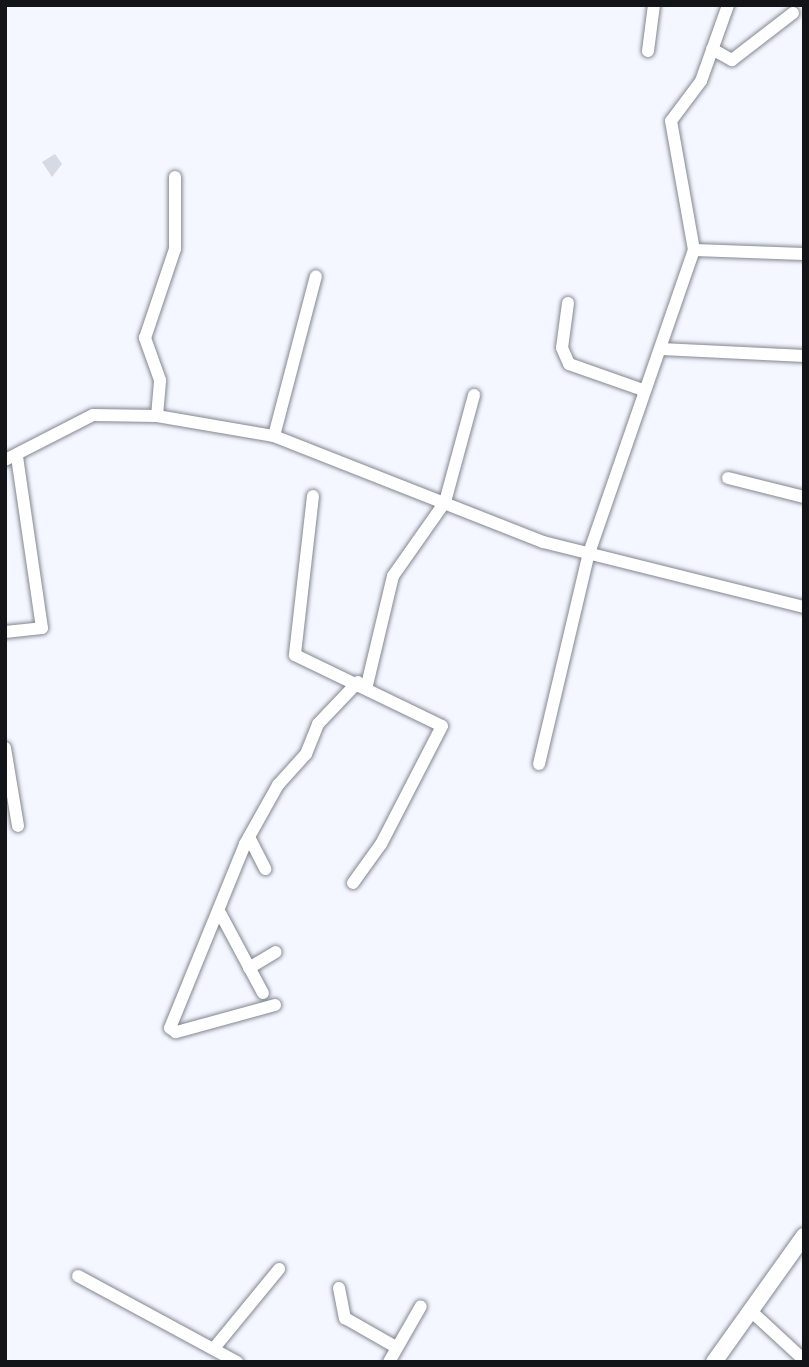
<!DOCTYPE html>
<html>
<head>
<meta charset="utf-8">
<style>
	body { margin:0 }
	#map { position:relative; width:809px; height:1367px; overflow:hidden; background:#f4f7ff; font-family:"IBM Plex Sans",sans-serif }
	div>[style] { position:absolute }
	.building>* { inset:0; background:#d6dae4 }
	.roads { filter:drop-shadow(0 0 2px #82868f) drop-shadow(0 0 2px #82868f) }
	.minor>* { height:12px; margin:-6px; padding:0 6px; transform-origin:6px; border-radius:6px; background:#fff }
	.major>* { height:16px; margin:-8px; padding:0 8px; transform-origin:8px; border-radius:8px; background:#fff }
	span { translate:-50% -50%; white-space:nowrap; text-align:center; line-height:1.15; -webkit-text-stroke:5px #fff; paint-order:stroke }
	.frame { position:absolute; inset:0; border:7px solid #131418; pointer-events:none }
</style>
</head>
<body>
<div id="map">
	<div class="building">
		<i style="clip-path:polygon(55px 154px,62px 164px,52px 177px,42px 162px)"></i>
	</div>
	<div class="roads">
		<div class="minor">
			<i style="left:712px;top:49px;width:23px;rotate:29deg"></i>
			<i style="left:732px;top:60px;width:77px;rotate:-37.6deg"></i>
			<i style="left:648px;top:51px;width:46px;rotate:-82.6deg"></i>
			<i style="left:694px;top:250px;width:110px;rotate:2.1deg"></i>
			<i style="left:568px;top:303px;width:45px;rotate:97.6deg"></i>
			<i style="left:562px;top:348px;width:17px;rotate:66deg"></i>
			<i style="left:569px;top:364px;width:78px;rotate:19.4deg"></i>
			<i style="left:662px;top:349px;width:142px;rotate:2.8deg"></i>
			<i style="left:157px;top:416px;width:36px;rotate:-85deg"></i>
			<i style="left:160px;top:380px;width:45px;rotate:-109.7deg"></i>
			<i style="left:145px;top:338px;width:94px;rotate:-71.4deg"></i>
			<i style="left:175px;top:249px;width:72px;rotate:-90deg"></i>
			<i style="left:274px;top:436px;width:165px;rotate:-75.3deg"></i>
			<i style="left:5px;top:460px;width:99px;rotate:-27.1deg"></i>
			<i style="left:93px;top:415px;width:64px;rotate:0.9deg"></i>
			<i style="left:157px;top:416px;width:119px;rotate:9.7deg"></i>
			<i style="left:274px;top:436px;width:289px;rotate:21.5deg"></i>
			<i style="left:543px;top:542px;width:269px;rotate:14deg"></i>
			<i style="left:728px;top:478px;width:78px;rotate:14deg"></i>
			<i style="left:313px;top:496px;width:160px;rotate:96.5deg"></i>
			<i style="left:295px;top:655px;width:163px;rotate:25.8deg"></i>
			<i style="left:442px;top:726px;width:133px;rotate:117.3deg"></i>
			<i style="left:381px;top:844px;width:48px;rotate:125.7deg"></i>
			<i style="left:5px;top:632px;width:37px;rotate:-6deg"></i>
			<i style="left:42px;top:628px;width:173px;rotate:-98.3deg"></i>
			<i style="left:367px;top:685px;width:112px;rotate:-76.6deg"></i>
			<i style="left:393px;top:576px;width:90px;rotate:-54.9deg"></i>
			<i style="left:445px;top:502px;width:111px;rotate:-74.8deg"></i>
			<i style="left:5px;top:748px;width:79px;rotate:80.5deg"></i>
			<i style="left:539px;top:764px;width:217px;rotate:-76.7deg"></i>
			<i style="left:589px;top:553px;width:321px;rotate:-70.9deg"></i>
			<i style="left:694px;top:250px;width:131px;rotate:-100.1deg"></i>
			<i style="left:671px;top:121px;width:50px;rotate:-53.1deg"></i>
			<i style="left:701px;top:81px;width:81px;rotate:-70.4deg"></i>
			<i style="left:249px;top:837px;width:36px;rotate:63deg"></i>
			<i style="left:219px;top:911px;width:93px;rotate:61.8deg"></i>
			<i style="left:249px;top:968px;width:31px;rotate:-31deg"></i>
			<i style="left:275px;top:1005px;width:103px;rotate:164.7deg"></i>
			<i style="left:176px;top:1032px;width:7px;rotate:-146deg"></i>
			<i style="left:170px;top:1028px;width:199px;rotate:-67.8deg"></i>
			<i style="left:245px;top:844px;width:68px;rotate:-60.8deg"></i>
			<i style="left:278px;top:785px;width:42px;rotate:-47.9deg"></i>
			<i style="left:306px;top:754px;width:32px;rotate:-68deg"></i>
			<i style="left:318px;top:724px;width:58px;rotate:-46.4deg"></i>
			<i style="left:78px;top:1276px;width:181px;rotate:28.4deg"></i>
			<i style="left:339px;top:1288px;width:31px;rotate:79deg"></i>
			<i style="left:345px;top:1318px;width:56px;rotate:29.7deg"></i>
			<i style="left:752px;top:1312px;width:71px;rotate:42.7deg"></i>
			<i style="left:215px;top:1347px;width:101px;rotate:-50.6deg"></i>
			<i style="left:389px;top:1362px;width:64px;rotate:-60.3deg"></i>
		</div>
		<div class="major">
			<i style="left:714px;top:1362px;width:155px;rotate:-54.5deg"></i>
		</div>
	</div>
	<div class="frame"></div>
</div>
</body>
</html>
